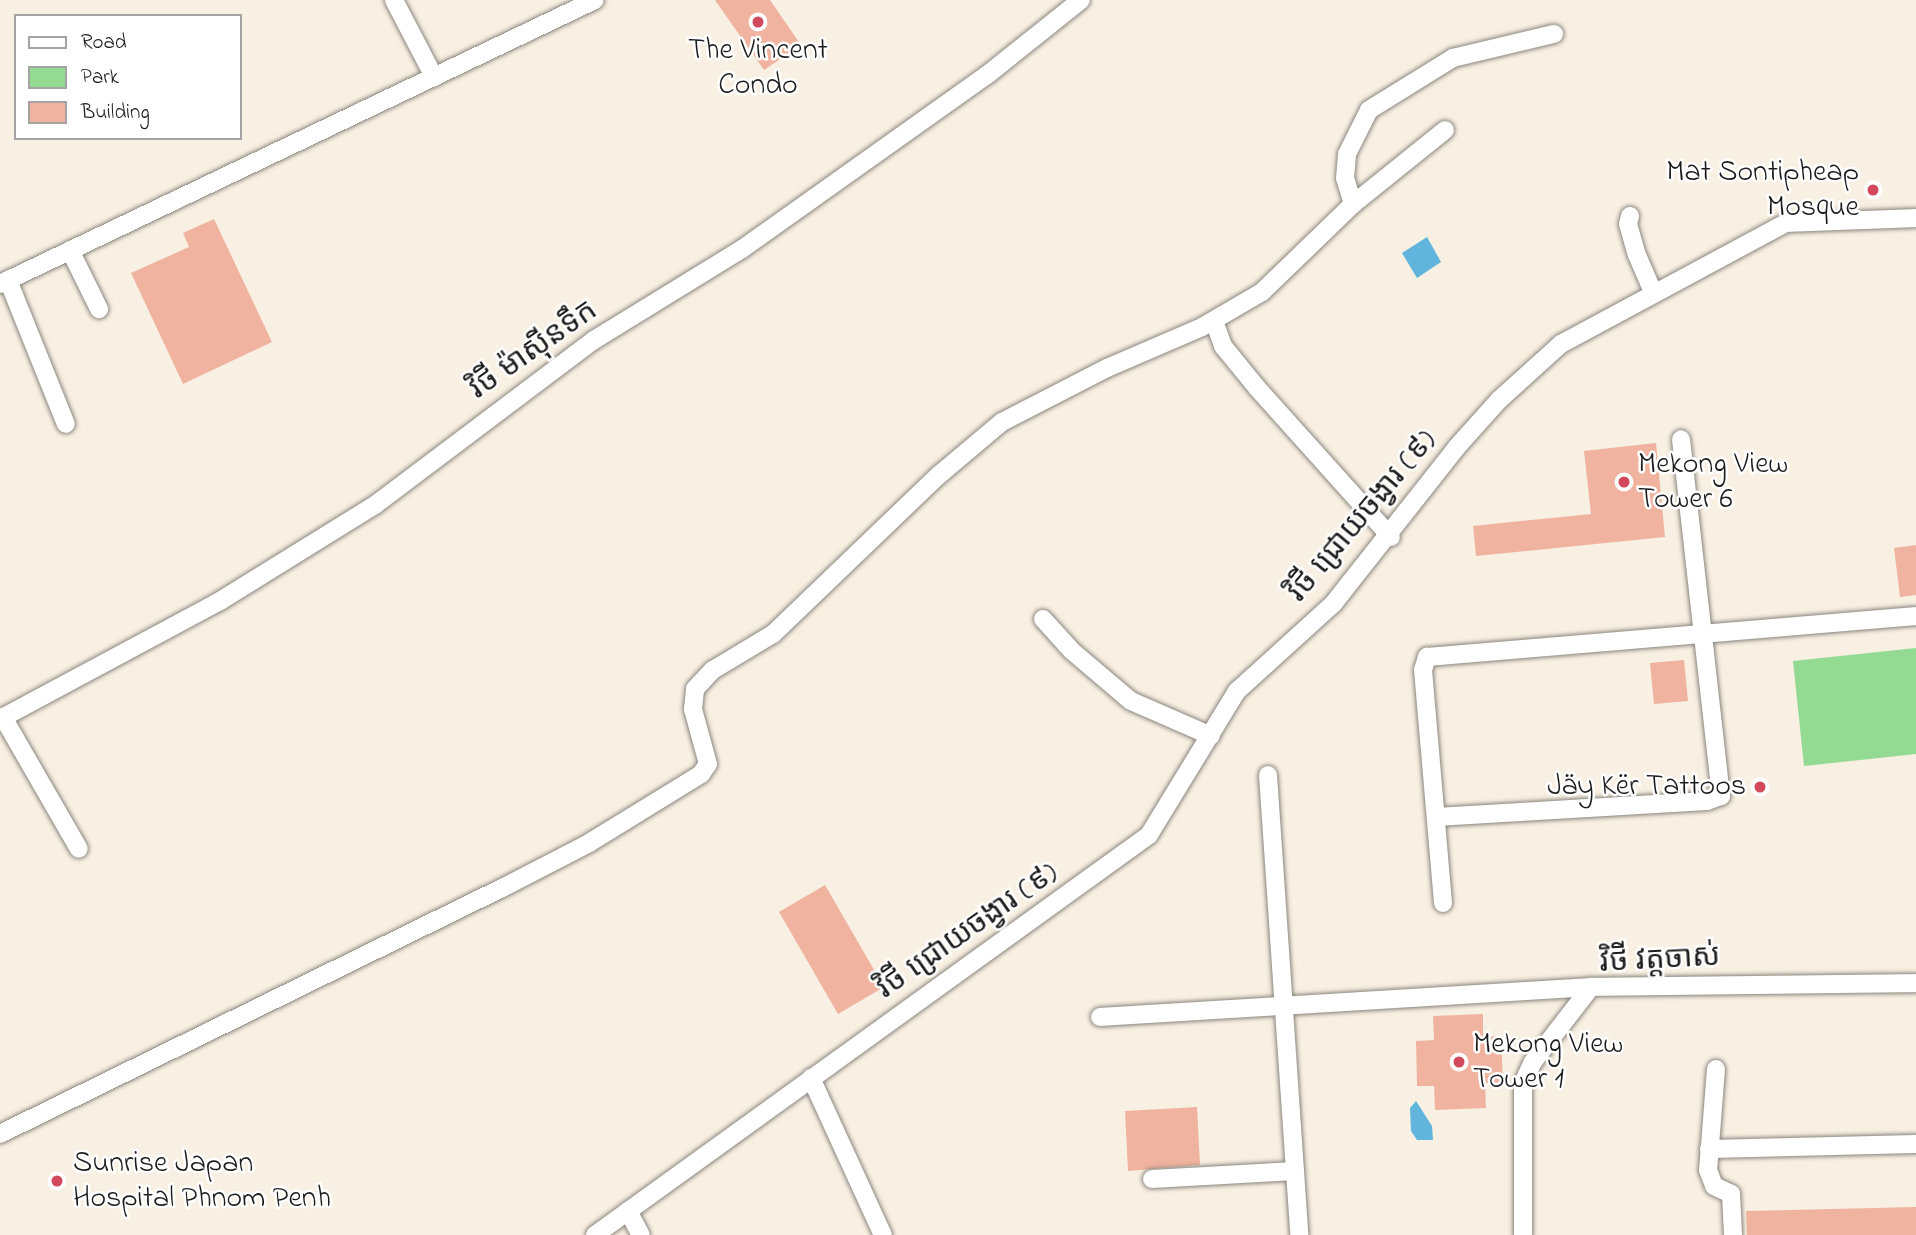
<!DOCTYPE html>
<html>
<head>
<meta charset="utf-8">
<style>
	body { margin:0 }
	#map { position:relative; width:1916px; height:1235px; overflow:hidden; background:#f8f0e2; font-family:"Indie Flower","Noto Sans Khmer",sans-serif }
	div>[style] { position:absolute }
	.green>* { inset:0; background:#93da93 }
	.water>* { inset:0; background:#61b5dd }
	.building>* { inset:0; background:#f0b39f }
	.roads { filter:drop-shadow(0 0 2px #8a867f) drop-shadow(0 0 2px #8a867f) }
	.street>* { height:18px; margin:-9px; padding:0 9px; transform-origin:9px; border-radius:9px; background:#fff }
	.dots>* { width:19px; height:19px; translate:-50% -50%; box-sizing:border-box; border:4px solid #fff; border-radius:50% }
	span { translate:-50% -50%; white-space:nowrap; text-align:center; line-height:1.15; -webkit-text-stroke:5px #fff; paint-order:stroke }
	.poi-label { font-size:30px; color:#1c1c1c }
	.right { translate:-100% -50%; text-align:right }
	.left { translate:0 -50%; text-align:left }
	.street-label { font-size:30px; color:#1c1c1c }
	.legend { position:absolute; left:14px; top:14px; width:228px; height:126px; box-sizing:border-box; background:#fff; border:2px solid #a4a4a4; margin:0; padding:9px 12px; list-style:none; font-size:21px; color:#1c1c1c }
	.legend li { display:flex; align-items:center; gap:14px; height:35px }
	.legend b { width:35px; border:2px solid #a4a4a4 }
</style>
</head>
<body>
<div id="map">
	<div class="green">
		<i style="clip-path:polygon(1916px 648px,1916px 754px,1804px 766px,1793px 661px)"></i>
	</div>
	<div class="water">
		<i style="clip-path:polygon(1427px 237px,1441px 262px,1417px 278px,1402px 253px)"></i>
		<i style="clip-path:polygon(1416px 1101px,1432px 1126px,1433px 1140px,1417px 1140px,1411px 1131px,1410px 1108px)"></i>
	</div>
	<div class="building">
		<i style="clip-path:polygon(715px 0,770px 0,801px 45px,764px 70px)"></i>
		<i style="clip-path:polygon(214px 219px,272px 342px,183px 384px,131px 273px,189px 247px,183px 233px)"></i>
		<i style="clip-path:polygon(1656px 443px,1665px 537px,1476px 556px,1473px 526px,1591px 514px,1584px 451px)"></i>
		<i style="clip-path:polygon(1916px 545px,1916px 595px,1900px 597px,1894px 548px)"></i>
		<i style="clip-path:polygon(1684px 660px,1688px 701px,1654px 704px,1650px 663px)"></i>
		<i style="clip-path:polygon(825px 885px,884px 987px,838px 1014px,779px 912px)"></i>
		<i style="clip-path:polygon(1483px 1014px,1483px 1037px,1501px 1036px,1503px 1083px,1485px 1083px,1486px 1108px,1435px 1110px,1434px 1086px,1417px 1086px,1416px 1041px,1434px 1040px,1433px 1016px)"></i>
		<i style="clip-path:polygon(1197px 1107px,1200px 1165px,1128px 1171px,1125px 1111px)"></i>
		<i style="clip-path:polygon(1916px 1207px,1916px 1235px,1747px 1235px,1746px 1211px)"></i>
	</div>
	<div class="roads">
		<div class="street">
			<i style="left:394px;top:0;width:87px;rotate:62.5deg"></i>
			<i style="left:1353px;top:204px;width:27px;rotate:-107deg"></i>
			<i style="left:1345px;top:178px;width:24px;rotate:-85deg"></i>
			<i style="left:1347px;top:154px;width:49px;rotate:-63.4deg"></i>
			<i style="left:1369px;top:110px;width:99px;rotate:-31.8deg"></i>
			<i style="left:1453px;top:58px;width:104px;rotate:-13.4deg"></i>
			<i style="left:1630px;top:216px;width:8px;rotate:104deg"></i>
			<i style="left:1628px;top:224px;width:32px;rotate:74deg"></i>
			<i style="left:1637px;top:255px;width:40px;rotate:66.6deg"></i>
			<i style="left:70px;top:250px;width:66px;rotate:63.8deg"></i>
			<i style="left:8px;top:280px;width:155px;rotate:68.1deg"></i>
			<i style="left:0;top:284px;width:659px;rotate:-25.52deg"></i>
			<i style="left:1214px;top:321px;width:27px;rotate:70deg"></i>
			<i style="left:1223px;top:346px;width:55px;rotate:50.9deg"></i>
			<i style="left:1258px;top:389px;width:199px;rotate:48.1deg"></i>
			<i style="left:1043px;top:619px;width:43px;rotate:47.8deg"></i>
			<i style="left:1072px;top:651px;width:77px;rotate:40.3deg"></i>
			<i style="left:1131px;top:701px;width:87px;rotate:23.6deg"></i>
			<i style="left:3px;top:717px;width:152px;rotate:60.1deg"></i>
			<i style="left:0;top:719px;width:250px;rotate:-28.2deg"></i>
			<i style="left:220px;top:601px;width:182px;rotate:-31.8deg"></i>
			<i style="left:375px;top:505px;width:274px;rotate:-37deg"></i>
			<i style="left:594px;top:340px;width:174px;rotate:-31.6deg"></i>
			<i style="left:742px;top:249px;width:301px;rotate:-35.4deg"></i>
			<i style="left:987px;top:75px;width:120px;rotate:-38.6deg"></i>
			<i style="left:1268px;top:775px;width:461px;rotate:86.1deg"></i>
			<i style="left:1436px;top:817px;width:271px;rotate:-3.4deg"></i>
			<i style="left:1707px;top:801px;width:15px;rotate:-20deg"></i>
			<i style="left:1721px;top:796px;width:359px;rotate:-96.4deg"></i>
			<i style="left:1443px;top:903px;width:234px;rotate:-94.9deg"></i>
			<i style="left:1423px;top:670px;width:14px;rotate:-73deg"></i>
			<i style="left:1427px;top:657px;width:491px;rotate:-4.8deg"></i>
			<i style="left:1100px;top:1017px;width:492px;rotate:-3.5deg"></i>
			<i style="left:1591px;top:987px;width:325px;rotate:-0.7deg"></i>
			<i style="left:1716px;top:1069px;width:101px;rotate:94.5deg"></i>
			<i style="left:1708px;top:1170px;width:17px;rotate:69deg"></i>
			<i style="left:1714px;top:1186px;width:19px;rotate:25deg"></i>
			<i style="left:1731px;top:1194px;width:41px;rotate:87.2deg"></i>
			<i style="left:811px;top:1078px;width:173px;rotate:65.4deg"></i>
			<i style="left:0;top:1134px;width:559px;rotate:-26.11deg"></i>
			<i style="left:502px;top:888px;width:98px;rotate:-27.3deg"></i>
			<i style="left:589px;top:843px;width:132px;rotate:-31.6deg"></i>
			<i style="left:701px;top:774px;width:12px;rotate:-55deg"></i>
			<i style="left:708px;top:764px;width:57px;rotate:-105.3deg"></i>
			<i style="left:693px;top:709px;width:20px;rotate:-84deg"></i>
			<i style="left:695px;top:689px;width:26px;rotate:-47deg"></i>
			<i style="left:713px;top:670px;width:70px;rotate:-31deg"></i>
			<i style="left:773px;top:634px;width:230px;rotate:-43.8deg"></i>
			<i style="left:939px;top:475px;width:82px;rotate:-40.1deg"></i>
			<i style="left:1002px;top:422px;width:118px;rotate:-27.2deg"></i>
			<i style="left:1107px;top:368px;width:103px;rotate:-23.3deg"></i>
			<i style="left:1202px;top:327px;width:69px;rotate:-30.3deg"></i>
			<i style="left:1262px;top:292px;width:127px;rotate:-44deg"></i>
			<i style="left:1353px;top:204px;width:118px;rotate:-38.8deg"></i>
			<i style="left:1709px;top:1149px;width:207px;rotate:-1.4deg"></i>
			<i style="left:1152px;top:1179px;width:143px;rotate:-3.2deg"></i>
			<i style="left:628px;top:1211px;width:27px;rotate:62deg"></i>
			<i style="left:595px;top:1235px;width:683px;rotate:-35.83deg"></i>
			<i style="left:1149px;top:835px;width:169px;rotate:-58.6deg"></i>
			<i style="left:1237px;top:691px;width:130px;rotate:-42.2deg"></i>
			<i style="left:1333px;top:604px;width:199px;rotate:-51.7deg"></i>
			<i style="left:1456px;top:448px;width:64px;rotate:-48.1deg"></i>
			<i style="left:1499px;top:400px;width:84px;rotate:-42.1deg"></i>
			<i style="left:1561px;top:344px;width:255px;rotate:-28.3deg"></i>
			<i style="left:1786px;top:223px;width:130px;rotate:-2.2deg"></i>
			<i style="left:1523px;top:1235px;width:152px;rotate:-90deg"></i>
			<i style="left:1523px;top:1083px;width:23px;rotate:-65deg"></i>
			<i style="left:1533px;top:1062px;width:95px;rotate:-52.3deg"></i>
		</div>
	</div>
	<div class="dots">
		<i style="left:758px;top:22px;background:#d1495b"></i>
		<i style="left:1873px;top:190px;background:#d1495b"></i>
		<i style="left:1624px;top:482px;background:#d1495b"></i>
		<i style="left:1760px;top:787px;background:#d1495b"></i>
		<i style="left:1459px;top:1062px;background:#d1495b"></i>
		<i style="left:57px;top:1181px;background:#d1495b"></i>
	</div>
	<div class="poi-label">
		<span style="left:758px;top:68px">The Vincent<br>Condo</span>
		<span class="right" style="left:1859px;top:190px">Mat Sontipheap<br>Mosque</span>
		<span class="left" style="left:1638px;top:482px">Mekong View<br>Tower 6</span>
		<span class="right" style="left:1746px;top:787px">Jäy Kër Tattoos</span>
		<span class="left" style="left:1473px;top:1062px">Mekong View<br>Tower 1</span>
		<span class="left" style="left:73px;top:1181px">Sunrise Japan<br>Hospital Phnom Penh</span>
	</div>
	<div class="street-label">
		<span style="left:534px;top:351px;rotate:-35deg">វិថី ម៉ាស៊ីនទឹក</span>
		<span style="left:1363px;top:517px;rotate:-50deg">វិថី ជ្រោយចង្វារ (៩)</span>
		<span style="left:968px;top:932px;rotate:-35deg">វិថី ជ្រោយចង្វារ (៩)</span>
		<span style="left:1660px;top:961px;rotate:-3deg">វិថី វត្តចាស់</span>
	</div>
	<ul class="legend">
	<li><b style="height:9px;background:#fff"></b>Road</li>
	<li><b style="height:19px;background:#93da93"></b>Park</li>
	<li><b style="height:19px;background:#f0b39f"></b>Building</li>
	</ul>
</div>
</body>
</html>
